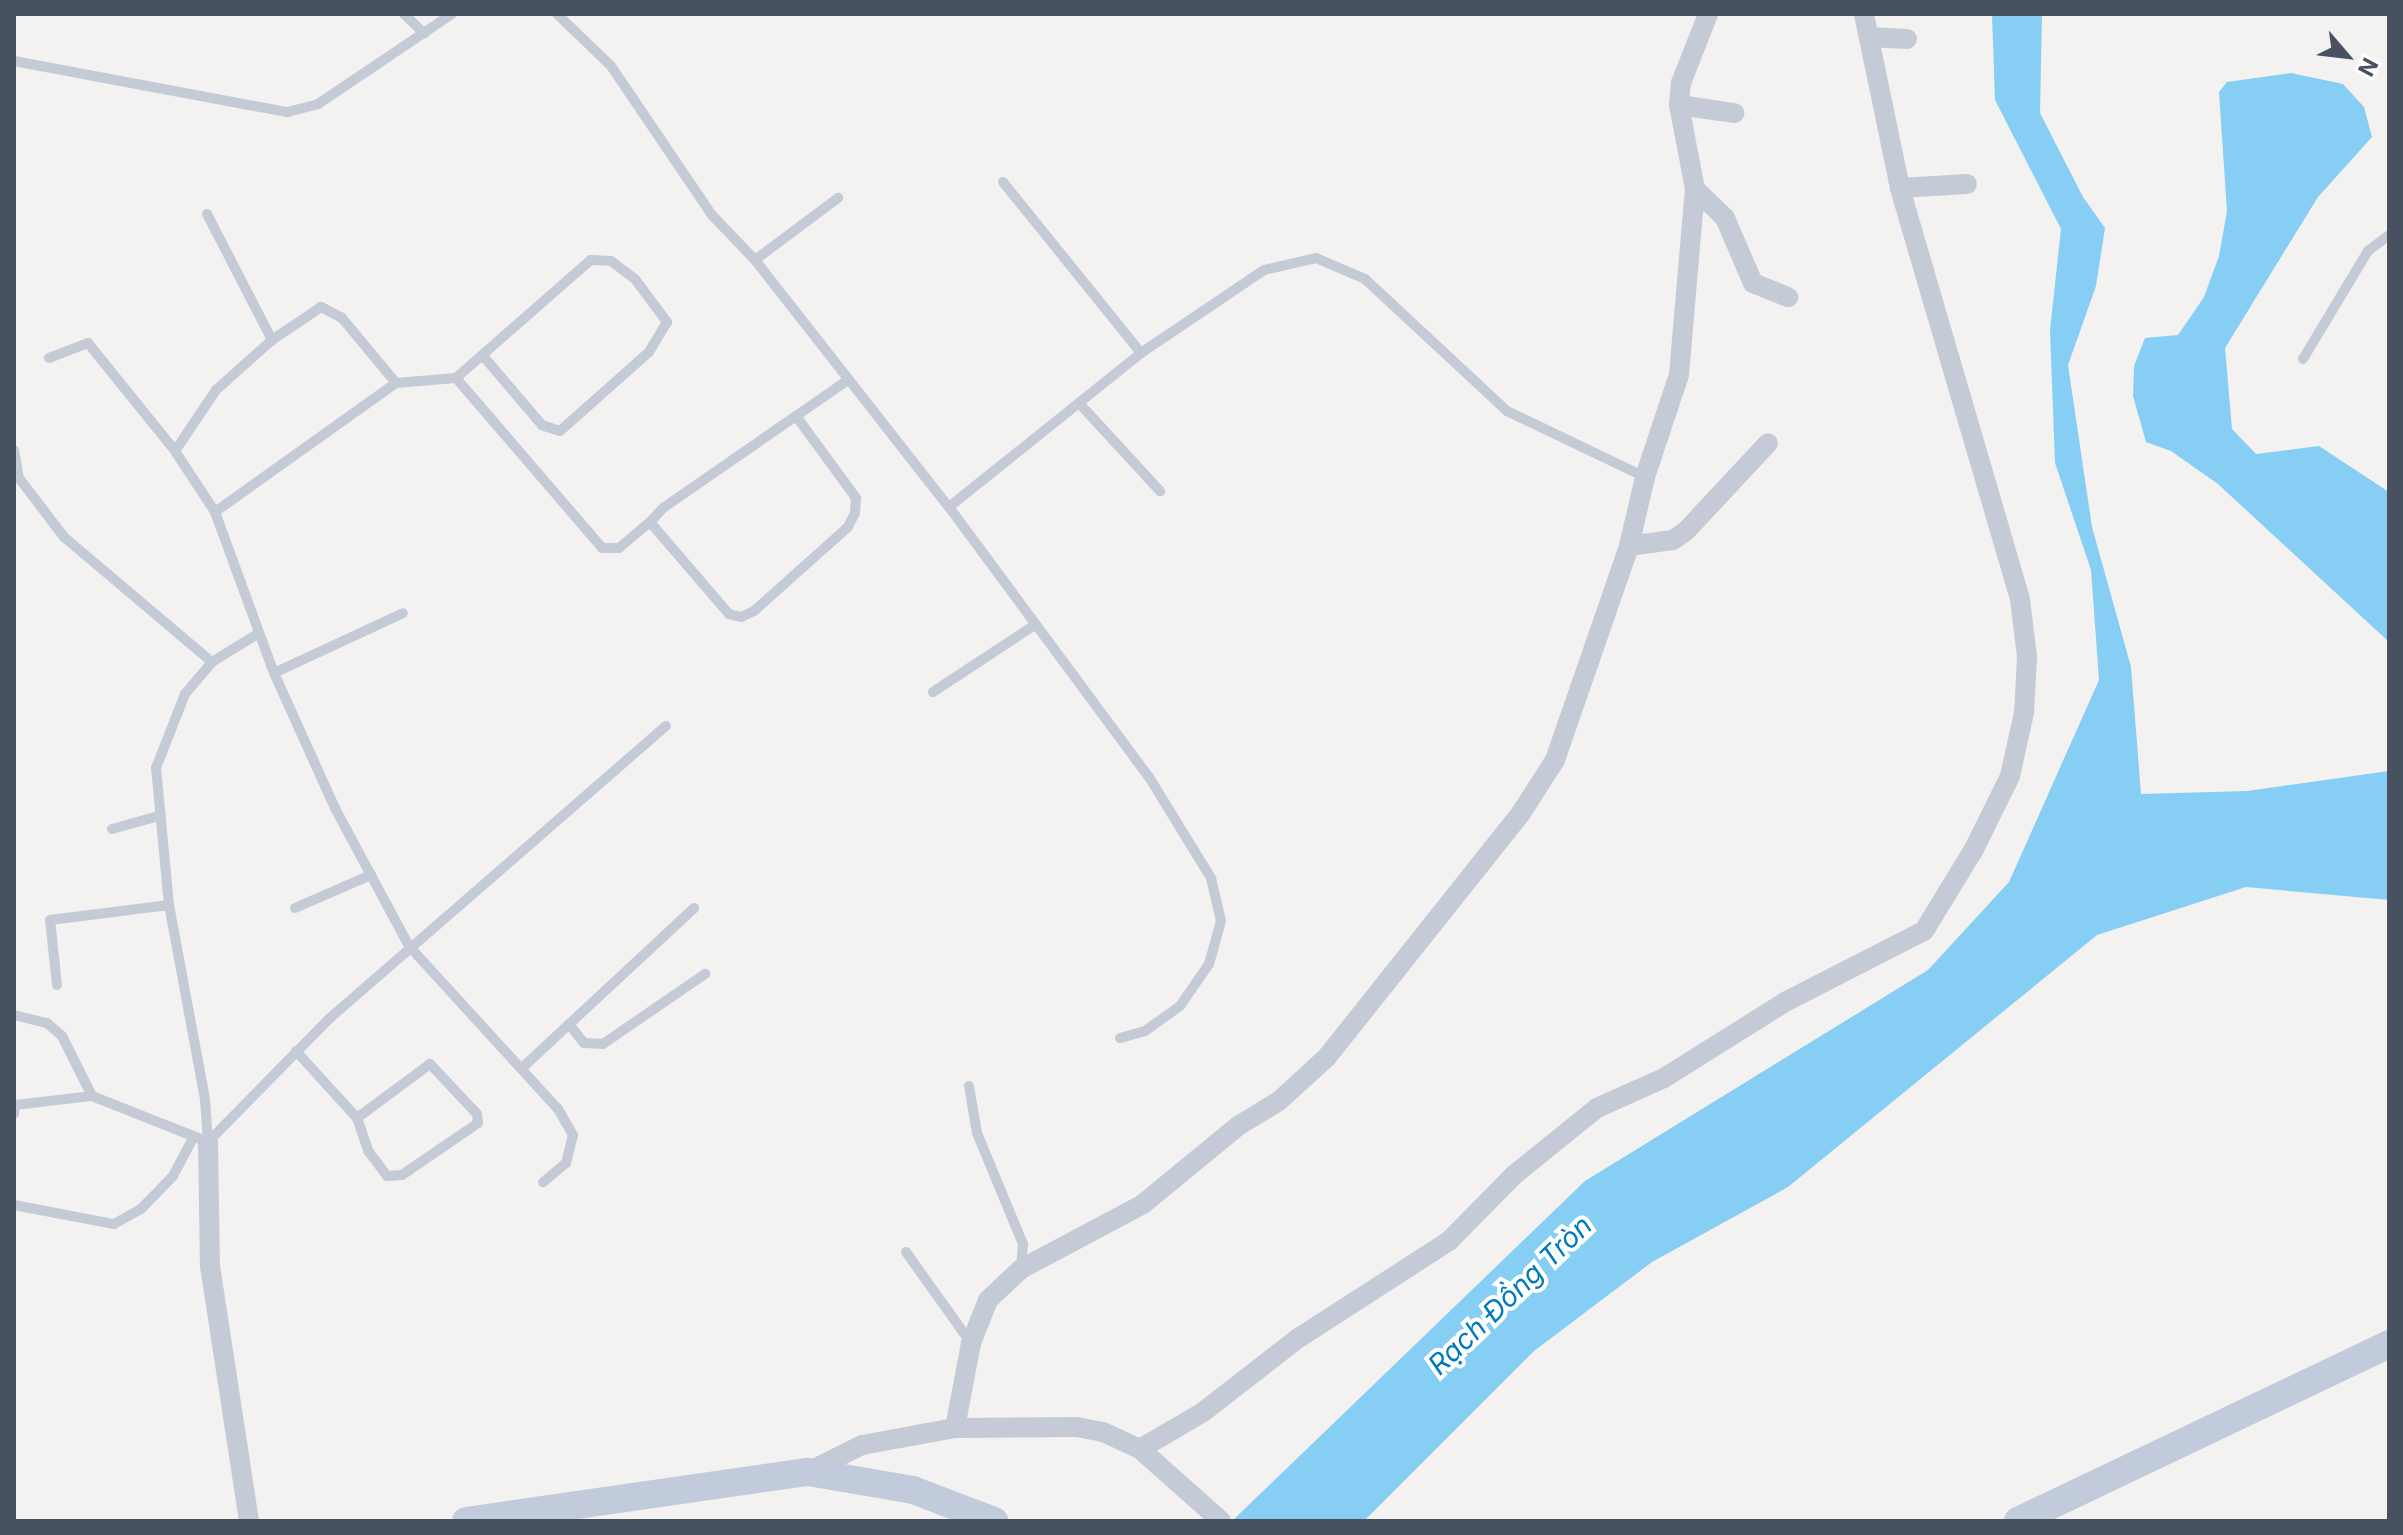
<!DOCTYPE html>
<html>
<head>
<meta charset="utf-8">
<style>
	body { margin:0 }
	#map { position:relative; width:2403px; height:1535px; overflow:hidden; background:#f4f1f1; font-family:Inter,sans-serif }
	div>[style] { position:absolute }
	.water>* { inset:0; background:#87cef4 }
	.lane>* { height:10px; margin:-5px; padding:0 5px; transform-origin:5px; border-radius:5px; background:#c4cbd7 }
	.street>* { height:20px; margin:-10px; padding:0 10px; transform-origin:10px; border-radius:10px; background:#c4cbd7 }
	.secondary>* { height:28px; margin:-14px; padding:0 14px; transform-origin:14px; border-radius:14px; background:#c2cbdb }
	span { translate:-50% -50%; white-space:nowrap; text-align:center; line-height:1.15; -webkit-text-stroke:8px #fff; paint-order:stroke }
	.water-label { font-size:28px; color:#007aba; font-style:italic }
	.frame { position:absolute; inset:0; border:16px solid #475160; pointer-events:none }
	.north { position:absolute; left:2307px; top:16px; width:80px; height:80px; -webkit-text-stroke:6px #fff; paint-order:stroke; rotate:118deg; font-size:22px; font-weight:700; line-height:32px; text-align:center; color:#475160 }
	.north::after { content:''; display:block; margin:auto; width:28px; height:36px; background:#475160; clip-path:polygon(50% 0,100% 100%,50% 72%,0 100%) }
</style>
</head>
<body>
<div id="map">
	<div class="water">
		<i style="clip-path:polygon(1992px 14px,2042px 14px,2040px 113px,2083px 197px,2105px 228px,2096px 286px,2068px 365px,2092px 527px,2131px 667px,2141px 794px,2247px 791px,2389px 771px,2389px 900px,2246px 887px,2097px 935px,1788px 1187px,1652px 1262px,1534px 1351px,1364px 1521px,1232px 1521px,1585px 1181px,1928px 970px,2009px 882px,2099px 680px,2091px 570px,2055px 463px,2050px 330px,2061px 229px,1995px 100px)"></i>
		<i style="clip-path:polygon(2291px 73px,2343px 84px,2364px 107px,2372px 137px,2318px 197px,2225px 348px,2232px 429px,2256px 454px,2319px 446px,2389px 492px,2389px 642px,2218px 484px,2171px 451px,2146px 442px,2133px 396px,2134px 366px,2145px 338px,2178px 335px,2204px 297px,2219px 256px,2227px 211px,2219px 92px,2227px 82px)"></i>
	</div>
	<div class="lane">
		<i style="left:404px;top:14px;width:28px;rotate:44deg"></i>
		<i style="left:557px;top:14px;width:75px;rotate:43.9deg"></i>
		<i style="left:611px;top:66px;width:180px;rotate:55.9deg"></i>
		<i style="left:712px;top:215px;width:62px;rotate:46.3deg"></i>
		<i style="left:755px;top:260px;width:314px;rotate:51.9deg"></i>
		<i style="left:949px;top:507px;width:336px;rotate:53.5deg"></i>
		<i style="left:1149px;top:777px;width:119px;rotate:58.5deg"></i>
		<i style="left:1211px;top:878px;width:44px;rotate:76.9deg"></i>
		<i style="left:1221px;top:921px;width:45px;rotate:105.6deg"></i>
		<i style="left:1209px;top:964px;width:51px;rotate:124.6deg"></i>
		<i style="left:1180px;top:1006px;width:43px;rotate:144.5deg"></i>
		<i style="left:1145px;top:1031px;width:26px;rotate:164deg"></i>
		<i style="left:14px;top:61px;width:278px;rotate:10.6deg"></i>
		<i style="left:287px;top:112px;width:32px;rotate:-14deg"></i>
		<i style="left:318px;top:104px;width:161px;rotate:-33.9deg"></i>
		<i style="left:1003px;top:182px;width:220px;rotate:51.1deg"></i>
		<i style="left:207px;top:214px;width:142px;rotate:62.7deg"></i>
		<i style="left:755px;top:260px;width:104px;rotate:-36.8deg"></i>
		<i style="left:49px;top:358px;width:42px;rotate:-21deg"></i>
		<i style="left:88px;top:343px;width:139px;rotate:51.1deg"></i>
		<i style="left:2303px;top:359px;width:126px;rotate:-59deg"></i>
		<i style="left:2368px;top:251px;width:26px;rotate:-37deg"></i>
		<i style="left:456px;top:378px;width:224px;rotate:49.3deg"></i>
		<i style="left:602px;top:548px;width:17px"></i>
		<i style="left:619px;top:548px;width:40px;rotate:-40deg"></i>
		<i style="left:396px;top:383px;width:85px;rotate:-129.7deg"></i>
		<i style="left:342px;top:318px;width:24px;rotate:-152deg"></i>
		<i style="left:321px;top:307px;width:59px;rotate:146deg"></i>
		<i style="left:272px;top:340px;width:75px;rotate:138.2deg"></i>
		<i style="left:216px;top:390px;width:73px;rotate:123.9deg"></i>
		<i style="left:175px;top:451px;width:73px;rotate:56.7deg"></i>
		<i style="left:215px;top:512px;width:222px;rotate:-35.5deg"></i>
		<i style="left:396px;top:383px;width:60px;rotate:-4.8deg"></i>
		<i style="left:456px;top:378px;width:179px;rotate:-41.2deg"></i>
		<i style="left:591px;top:260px;width:20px;rotate:3deg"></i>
		<i style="left:611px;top:261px;width:30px;rotate:37deg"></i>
		<i style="left:635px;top:279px;width:54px;rotate:53.3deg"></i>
		<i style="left:667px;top:322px;width:35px;rotate:121deg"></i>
		<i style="left:649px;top:352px;width:119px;rotate:138.4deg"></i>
		<i style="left:560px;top:431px;width:19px;rotate:-162deg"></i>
		<i style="left:542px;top:425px;width:89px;rotate:-130.5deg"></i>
		<i style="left:1079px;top:403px;width:120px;rotate:47.4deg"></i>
		<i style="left:796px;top:416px;width:102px;rotate:53.8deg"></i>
		<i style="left:856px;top:498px;width:15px;rotate:94deg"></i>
		<i style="left:855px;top:513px;width:16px;rotate:117deg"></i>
		<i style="left:848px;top:527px;width:126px;rotate:138.2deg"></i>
		<i style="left:754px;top:611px;width:14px;rotate:155deg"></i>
		<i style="left:741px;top:617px;width:12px;rotate:-166deg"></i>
		<i style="left:729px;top:614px;width:121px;rotate:-130.7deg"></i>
		<i style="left:650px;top:522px;width:19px;rotate:-47deg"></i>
		<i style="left:663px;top:508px;width:162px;rotate:-34.7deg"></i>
		<i style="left:796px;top:416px;width:63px;rotate:-34.7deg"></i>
		<i style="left:14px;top:450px;width:28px;rotate:80deg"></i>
		<i style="left:19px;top:478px;width:74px;rotate:52.7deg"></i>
		<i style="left:64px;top:537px;width:194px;rotate:40.2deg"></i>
		<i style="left:212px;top:662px;width:55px;rotate:-31.7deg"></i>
		<i style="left:949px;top:507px;width:246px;rotate:-38.7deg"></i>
		<i style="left:1141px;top:353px;width:148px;rotate:-34deg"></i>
		<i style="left:1264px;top:270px;width:53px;rotate:-13deg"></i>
		<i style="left:1316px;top:258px;width:53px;rotate:23.2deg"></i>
		<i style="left:1365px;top:279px;width:194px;rotate:42.9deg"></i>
		<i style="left:1507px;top:411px;width:153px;rotate:25.6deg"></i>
		<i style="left:215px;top:512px;width:171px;rotate:69.9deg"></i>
		<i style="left:274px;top:673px;width:150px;rotate:65.7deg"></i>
		<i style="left:336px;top:810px;width:154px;rotate:61.8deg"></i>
		<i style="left:409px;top:946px;width:221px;rotate:47.6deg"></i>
		<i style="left:558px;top:1109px;width:30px;rotate:60deg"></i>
		<i style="left:573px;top:1135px;width:29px;rotate:104deg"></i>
		<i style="left:566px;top:1163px;width:30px;rotate:140deg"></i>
		<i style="left:274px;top:673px;width:142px;rotate:-24.9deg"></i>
		<i style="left:933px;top:692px;width:123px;rotate:-33.4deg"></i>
		<i style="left:112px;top:829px;width:49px;rotate:-15.5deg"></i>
		<i style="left:295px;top:908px;width:83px;rotate:-23.5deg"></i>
		<i style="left:57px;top:985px;width:65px;rotate:-96.1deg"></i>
		<i style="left:50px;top:920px;width:120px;rotate:-7.2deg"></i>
		<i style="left:14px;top:1015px;width:34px;rotate:14deg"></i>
		<i style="left:47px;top:1023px;width:20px;rotate:41deg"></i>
		<i style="left:62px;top:1036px;width:67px;rotate:63.4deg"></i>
		<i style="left:92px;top:1096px;width:125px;rotate:21.6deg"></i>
		<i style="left:569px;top:1024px;width:24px;rotate:52deg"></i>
		<i style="left:584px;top:1043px;width:19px;rotate:3deg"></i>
		<i style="left:603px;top:1044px;width:124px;rotate:-34.5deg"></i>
		<i style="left:296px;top:1051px;width:91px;rotate:47.7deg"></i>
		<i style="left:357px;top:1118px;width:36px;rotate:71deg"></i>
		<i style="left:369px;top:1152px;width:30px;rotate:53deg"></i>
		<i style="left:387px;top:1176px;width:15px;rotate:-4deg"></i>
		<i style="left:402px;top:1175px;width:92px;rotate:-34.4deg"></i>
		<i style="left:478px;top:1123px;width:9px;rotate:-96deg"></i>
		<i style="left:477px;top:1114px;width:69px;rotate:-133.2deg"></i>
		<i style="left:430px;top:1064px;width:91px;rotate:143.5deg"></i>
		<i style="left:522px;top:1068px;width:235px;rotate:-42.9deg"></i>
		<i style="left:969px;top:1086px;width:48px;rotate:80.3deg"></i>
		<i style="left:977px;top:1133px;width:120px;rotate:67.5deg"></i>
		<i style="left:1023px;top:1244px;width:25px;rotate:95deg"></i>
		<i style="left:14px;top:1114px;width:9px;rotate:-84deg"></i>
		<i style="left:15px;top:1105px;width:78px;rotate:-6.7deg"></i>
		<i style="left:208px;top:1142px;width:174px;rotate:-45.5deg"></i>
		<i style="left:330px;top:1018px;width:445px;rotate:-41deg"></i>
		<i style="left:208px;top:1142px;width:43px;rotate:-94deg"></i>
		<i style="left:205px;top:1099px;width:197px;rotate:-100.5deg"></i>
		<i style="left:169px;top:905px;width:138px;rotate:-95.4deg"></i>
		<i style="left:156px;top:768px;width:79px;rotate:-68.6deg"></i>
		<i style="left:185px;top:694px;width:42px;rotate:-49.8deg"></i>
		<i style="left:14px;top:1205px;width:102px;rotate:10.8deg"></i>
		<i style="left:114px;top:1224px;width:31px;rotate:-29deg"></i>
		<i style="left:141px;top:1209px;width:46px;rotate:-45.9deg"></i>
		<i style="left:173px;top:1176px;width:41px;rotate:-62.2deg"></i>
		<i style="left:906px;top:1252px;width:112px;rotate:54.5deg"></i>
	</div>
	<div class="street">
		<i style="left:1869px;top:37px;width:38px;rotate:3deg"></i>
		<i style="left:1679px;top:105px;width:56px;rotate:8.3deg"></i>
		<i style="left:1900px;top:188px;width:67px;rotate:-3.4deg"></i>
		<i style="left:1695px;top:189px;width:42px;rotate:44deg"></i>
		<i style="left:1725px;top:218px;width:71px;rotate:66.7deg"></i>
		<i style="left:1753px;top:283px;width:38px;rotate:22deg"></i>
		<i style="left:1629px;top:546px;width:44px;rotate:-7.8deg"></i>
		<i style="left:1673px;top:540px;width:16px;rotate:-35deg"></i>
		<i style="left:1686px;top:531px;width:120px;rotate:-47deg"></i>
		<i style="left:208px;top:1142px;width:124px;rotate:89.1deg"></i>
		<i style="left:210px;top:1266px;width:258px;rotate:81.3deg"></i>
		<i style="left:955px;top:1428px;width:86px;rotate:-79.3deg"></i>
		<i style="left:971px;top:1343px;width:46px;rotate:-68.4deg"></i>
		<i style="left:988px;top:1300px;width:45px;rotate:-43.2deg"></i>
		<i style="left:1021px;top:1269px;width:138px;rotate:-28deg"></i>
		<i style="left:1143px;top:1204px;width:123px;rotate:-39.4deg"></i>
		<i style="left:1238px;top:1126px;width:48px;rotate:-31.4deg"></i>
		<i style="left:1279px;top:1101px;width:65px;rotate:-42.5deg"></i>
		<i style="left:1327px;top:1057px;width:312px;rotate:-51.5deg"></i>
		<i style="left:1521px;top:813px;width:63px;rotate:-57.3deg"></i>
		<i style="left:1555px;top:760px;width:226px;rotate:-70.9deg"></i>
		<i style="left:1629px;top:546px;width:71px;rotate:-76.9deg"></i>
		<i style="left:1645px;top:477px;width:108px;rotate:-71.6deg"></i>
		<i style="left:1679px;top:375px;width:187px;rotate:-85.1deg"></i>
		<i style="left:1695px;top:189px;width:86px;rotate:-100.8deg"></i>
		<i style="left:1679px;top:105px;width:22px;rotate:-85deg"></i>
		<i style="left:1681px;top:83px;width:74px;rotate:-68.6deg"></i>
		<i style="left:1140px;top:1449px;width:73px;rotate:-30.4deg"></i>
		<i style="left:1203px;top:1412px;width:119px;rotate:-37.8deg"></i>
		<i style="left:1297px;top:1339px;width:181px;rotate:-32.8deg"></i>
		<i style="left:1449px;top:1241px;width:93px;rotate:-45.4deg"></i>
		<i style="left:1514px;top:1175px;width:107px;rotate:-38.9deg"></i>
		<i style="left:1597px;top:1108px;width:73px;rotate:-24.1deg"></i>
		<i style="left:1664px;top:1078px;width:143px;rotate:-32.1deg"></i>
		<i style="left:1785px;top:1002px;width:156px;rotate:-27.1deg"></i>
		<i style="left:1924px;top:931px;width:96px;rotate:-58.6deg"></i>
		<i style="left:1974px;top:849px;width:81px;rotate:-63.7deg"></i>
		<i style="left:2010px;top:776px;width:65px;rotate:-77.5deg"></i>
		<i style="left:2024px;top:713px;width:56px;rotate:-86.9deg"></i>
		<i style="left:2027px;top:657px;width:58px;rotate:-96.9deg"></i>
		<i style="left:2020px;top:599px;width:428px;rotate:-106.3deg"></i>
		<i style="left:1900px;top:188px;width:178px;rotate:-101.7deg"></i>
		<i style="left:808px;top:1472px;width:60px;rotate:-26.6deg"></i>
		<i style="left:862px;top:1445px;width:95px;rotate:-10.4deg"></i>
		<i style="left:955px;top:1428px;width:122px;rotate:-0.5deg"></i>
		<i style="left:1077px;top:1427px;width:26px;rotate:11deg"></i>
		<i style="left:1103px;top:1432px;width:41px;rotate:24.7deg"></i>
		<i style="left:1140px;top:1449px;width:108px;rotate:41.6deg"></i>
	</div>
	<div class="secondary">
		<i style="left:466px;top:1521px;width:345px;rotate:-8.2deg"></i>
		<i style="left:808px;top:1472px;width:107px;rotate:9.7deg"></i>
		<i style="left:913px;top:1490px;width:87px;rotate:20.9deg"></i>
		<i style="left:2018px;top:1521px;width:411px;rotate:-25.5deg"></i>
	</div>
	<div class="water-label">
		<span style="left:1510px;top:1295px;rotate:-44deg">Rạch Đồng Tròn</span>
	</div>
	<div class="frame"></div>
	<div class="north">N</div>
</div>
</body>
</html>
